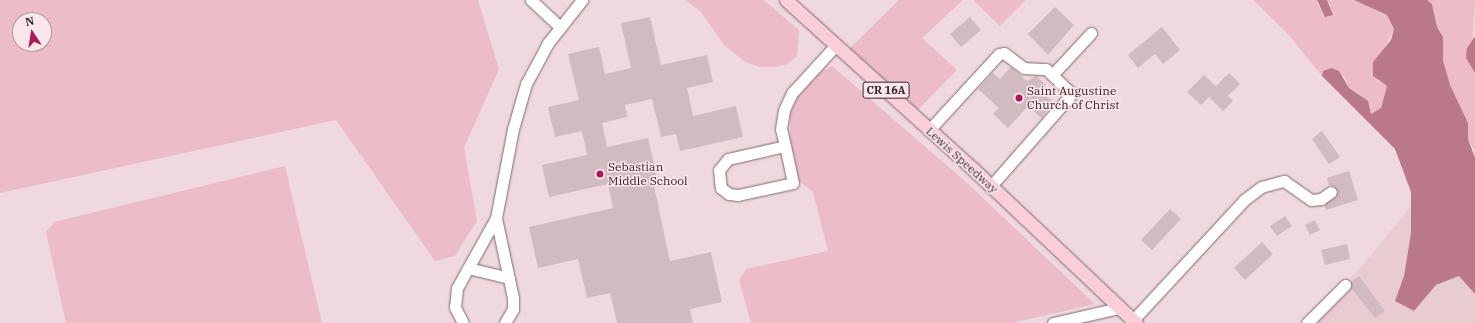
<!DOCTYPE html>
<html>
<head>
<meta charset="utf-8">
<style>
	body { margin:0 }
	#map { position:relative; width:1475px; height:323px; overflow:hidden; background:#f0d9de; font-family:"IBM Plex Serif",serif }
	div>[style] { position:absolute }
	.built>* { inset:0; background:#e9cbd2 }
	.green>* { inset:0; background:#ecbdc8 }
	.water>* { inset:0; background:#ba798a }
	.building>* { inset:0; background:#d1bbc0 }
	.roads { filter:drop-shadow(0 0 1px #7e6a6e) drop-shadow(0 0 1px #7e6a6e) }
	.minor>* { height:11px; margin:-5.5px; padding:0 5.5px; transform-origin:5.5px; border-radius:5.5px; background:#fff }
	.major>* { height:13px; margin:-6.5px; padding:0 6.5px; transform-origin:6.5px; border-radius:6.5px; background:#f9ced8 }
	.dots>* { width:11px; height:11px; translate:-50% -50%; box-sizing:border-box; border:2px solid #fde6eb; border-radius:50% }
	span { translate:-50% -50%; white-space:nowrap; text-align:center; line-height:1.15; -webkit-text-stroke:3px #fde6eb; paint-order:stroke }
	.shield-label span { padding:1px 3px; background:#fde6eb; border:1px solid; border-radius:3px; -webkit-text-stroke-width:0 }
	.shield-label { font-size:11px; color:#322a2b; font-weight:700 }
	.poi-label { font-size:12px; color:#322a2b }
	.left { translate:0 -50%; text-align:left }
	.street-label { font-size:12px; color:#322a2b }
	.north { position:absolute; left:12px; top:12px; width:40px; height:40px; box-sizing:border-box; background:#fde6eb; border:1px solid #ac9b9e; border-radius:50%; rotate:348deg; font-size:11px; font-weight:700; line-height:16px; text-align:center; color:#322a2b }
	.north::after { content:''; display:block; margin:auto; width:14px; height:18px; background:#aa1a56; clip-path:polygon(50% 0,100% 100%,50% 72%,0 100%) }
</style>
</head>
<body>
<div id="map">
	<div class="built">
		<i style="clip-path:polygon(1411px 206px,1411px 233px,1404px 276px,1396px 301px,1414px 311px,1436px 285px,1459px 276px,1475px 294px,1475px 323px,1308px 323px,1363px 265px)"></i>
	</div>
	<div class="green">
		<i style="clip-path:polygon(evenodd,0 0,478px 0,499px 69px,464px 148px,477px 221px,455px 256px,435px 261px,336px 120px,0 193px,0 0,20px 20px,44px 20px,44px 44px,20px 44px,20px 20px)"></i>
		<i style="clip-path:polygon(685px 0,764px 0,799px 30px,797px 56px,788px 64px,775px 67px,760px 67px,745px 62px,725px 46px,700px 11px)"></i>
		<i style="clip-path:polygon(899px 0,963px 0,922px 38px,957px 70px,917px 111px,849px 49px)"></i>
		<i style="clip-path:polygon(973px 0,1026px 0,1000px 26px)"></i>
		<i style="clip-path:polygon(1253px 0,1317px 0,1320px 9px,1331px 6px,1327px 0,1354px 0,1387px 15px,1394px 29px,1382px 53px,1375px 79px,1387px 86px,1381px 108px,1371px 114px,1370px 107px,1349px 88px,1344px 76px,1323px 71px,1322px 76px,1287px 33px)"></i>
		<i style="clip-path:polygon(1427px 0,1475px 0,1471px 64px,1475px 73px,1475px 164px,1474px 150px,1468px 139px,1468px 123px,1455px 102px,1443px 60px,1441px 33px,1437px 27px,1432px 4px)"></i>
		<i style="clip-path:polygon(832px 66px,966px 182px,1095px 304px,1012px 323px,751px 323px,739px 280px,746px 269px,828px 251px,813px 192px,799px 181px,790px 139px,790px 107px,809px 78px)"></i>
		<i style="clip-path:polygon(285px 166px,322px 323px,66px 323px,46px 232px,54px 222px)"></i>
	</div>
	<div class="water">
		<i style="clip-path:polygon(1317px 0,1327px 0,1333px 15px,1325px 17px)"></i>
		<i style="clip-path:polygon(1354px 0,1427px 0,1432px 4px,1437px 27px,1443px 37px,1443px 60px,1450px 85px,1468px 123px,1468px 139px,1475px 158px,1475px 294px,1459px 276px,1436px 285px,1414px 311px,1395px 301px,1404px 276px,1411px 233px,1411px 192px,1395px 149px,1322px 76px,1323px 71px,1332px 68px,1339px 71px,1349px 88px,1368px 101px,1371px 114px,1381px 108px,1387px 86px,1373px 76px,1373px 62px,1391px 40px,1394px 29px,1387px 15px)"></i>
		<i style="clip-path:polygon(1475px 36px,1475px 73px,1466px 58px,1467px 48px)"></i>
	</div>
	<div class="building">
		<i style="clip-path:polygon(1055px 7px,1074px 25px,1048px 55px,1028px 34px)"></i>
		<i style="clip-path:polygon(650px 17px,661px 65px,707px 55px,713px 82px,687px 88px,693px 116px,736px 106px,743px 137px,680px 151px,676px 134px,661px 137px,652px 99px,625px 105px,627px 117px,602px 123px,607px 147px,648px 138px,659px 185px,654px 186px,670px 261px,711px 252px,722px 302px,690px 309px,693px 323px,617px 323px,610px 293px,587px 298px,578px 259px,538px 268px,529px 227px,613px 208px,608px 184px,549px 197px,542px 165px,587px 155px,582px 131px,555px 137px,548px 107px,579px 100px,568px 54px,599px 47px,605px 74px,631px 68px,621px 23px)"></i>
		<i style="clip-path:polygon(970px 17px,981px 30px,961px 47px,950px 34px)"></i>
		<i style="clip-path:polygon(1162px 27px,1180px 50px,1163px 64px,1155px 54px,1138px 68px,1128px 55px)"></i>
		<i style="clip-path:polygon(1011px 67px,1027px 81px,1036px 76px,1046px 85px,1040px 91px,1054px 103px,1041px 118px,1028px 106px,1008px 128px,993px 114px,999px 108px,978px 89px,993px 73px,1000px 79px)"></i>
		<i style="clip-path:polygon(1229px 73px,1240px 84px,1228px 96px,1233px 101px,1223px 111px,1209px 97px,1201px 105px,1187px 92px,1204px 75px,1216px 86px)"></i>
		<i style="clip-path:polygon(1322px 131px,1340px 157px,1329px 164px,1312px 139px)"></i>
		<i style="clip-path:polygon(1349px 171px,1358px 200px,1326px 210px,1325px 205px,1338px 192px,1334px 186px,1329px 185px,1327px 178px)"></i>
		<i style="clip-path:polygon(1170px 209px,1181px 219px,1152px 250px,1141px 240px)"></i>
		<i style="clip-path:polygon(1285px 216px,1292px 226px,1277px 236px,1270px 226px)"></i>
		<i style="clip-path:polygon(1315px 220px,1320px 230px,1310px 235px,1305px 225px)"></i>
		<i style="clip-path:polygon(1262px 242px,1273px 254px,1245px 280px,1234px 268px)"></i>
		<i style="clip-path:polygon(1347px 244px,1350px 259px,1325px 265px,1321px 250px)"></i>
		<i style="clip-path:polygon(1359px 276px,1385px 311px,1375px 318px,1351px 288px,1351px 282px)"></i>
	</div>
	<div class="roads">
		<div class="minor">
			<i style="left:531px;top:0;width:40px;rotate:43deg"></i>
			<i style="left:1053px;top:74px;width:56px;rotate:-47.2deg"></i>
			<i style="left:929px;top:130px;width:103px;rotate:-47.4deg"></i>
			<i style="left:999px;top:54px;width:5px;rotate:-11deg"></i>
			<i style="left:1004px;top:53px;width:25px;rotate:37deg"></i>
			<i style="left:1024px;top:68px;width:22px;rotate:3deg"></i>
			<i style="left:1046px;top:69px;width:32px;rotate:44deg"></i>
			<i style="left:1069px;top:91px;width:5px;rotate:79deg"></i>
			<i style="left:1070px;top:96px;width:120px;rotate:131.3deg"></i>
			<i style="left:785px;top:146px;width:58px;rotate:167.2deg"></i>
			<i style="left:728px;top:159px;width:14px;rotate:129deg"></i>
			<i style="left:719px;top:170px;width:18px;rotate:84deg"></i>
			<i style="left:721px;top:188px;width:10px;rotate:37deg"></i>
			<i style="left:729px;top:194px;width:9px;rotate:6deg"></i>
			<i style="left:738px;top:195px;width:56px;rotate:-12.3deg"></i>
			<i style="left:793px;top:183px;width:38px;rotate:-102deg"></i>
			<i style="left:785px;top:146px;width:17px;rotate:-103deg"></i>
			<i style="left:781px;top:129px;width:19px;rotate:-81deg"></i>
			<i style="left:784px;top:110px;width:19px;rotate:-65deg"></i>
			<i style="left:792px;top:93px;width:65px;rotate:-47.5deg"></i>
			<i style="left:496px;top:218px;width:82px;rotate:78deg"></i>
			<i style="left:513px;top:298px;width:11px;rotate:90deg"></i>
			<i style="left:513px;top:309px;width:16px;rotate:120deg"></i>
			<i style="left:468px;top:268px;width:42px;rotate:13.7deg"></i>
			<i style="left:1133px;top:320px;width:163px;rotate:-47.2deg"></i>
			<i style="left:1244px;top:200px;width:21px;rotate:-37deg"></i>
			<i style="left:1261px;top:187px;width:24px;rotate:-15deg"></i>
			<i style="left:1284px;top:181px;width:33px;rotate:35deg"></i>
			<i style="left:1311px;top:200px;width:10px;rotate:-6deg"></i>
			<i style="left:1321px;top:199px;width:12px;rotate:-35deg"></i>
			<i style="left:463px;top:323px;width:18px;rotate:-117deg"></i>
			<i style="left:455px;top:307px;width:19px;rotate:-84deg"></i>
			<i style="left:457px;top:288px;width:80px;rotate:-60.9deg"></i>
			<i style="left:496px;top:218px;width:91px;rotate:-79.2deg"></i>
			<i style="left:513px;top:129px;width:47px;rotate:-73.9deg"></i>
			<i style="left:526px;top:84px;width:47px;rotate:-61.8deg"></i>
			<i style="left:548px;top:43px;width:55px;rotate:-51.7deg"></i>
			<i style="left:1053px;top:323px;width:68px;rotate:-12.8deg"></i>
			<i style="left:1307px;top:323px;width:54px;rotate:-45deg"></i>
		</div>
		<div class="major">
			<i style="left:786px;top:0;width:251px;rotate:42.1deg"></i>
			<i style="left:972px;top:168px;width:226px;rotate:43.4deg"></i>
		</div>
	</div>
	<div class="dots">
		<i style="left:1019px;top:98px;background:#aa1a56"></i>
		<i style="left:600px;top:174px;background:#aa1a56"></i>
	</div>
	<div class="shield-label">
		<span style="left:886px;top:90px">CR 16A</span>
	</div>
	<div class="poi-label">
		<span class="left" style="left:1027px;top:98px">Saint Augustine<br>Church of Christ</span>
		<span class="left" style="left:608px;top:174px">Sebastian<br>Middle School</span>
	</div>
	<div class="street-label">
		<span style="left:962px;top:160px;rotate:42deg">Lewis Speedway</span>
	</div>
	<div class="north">N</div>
</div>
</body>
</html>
